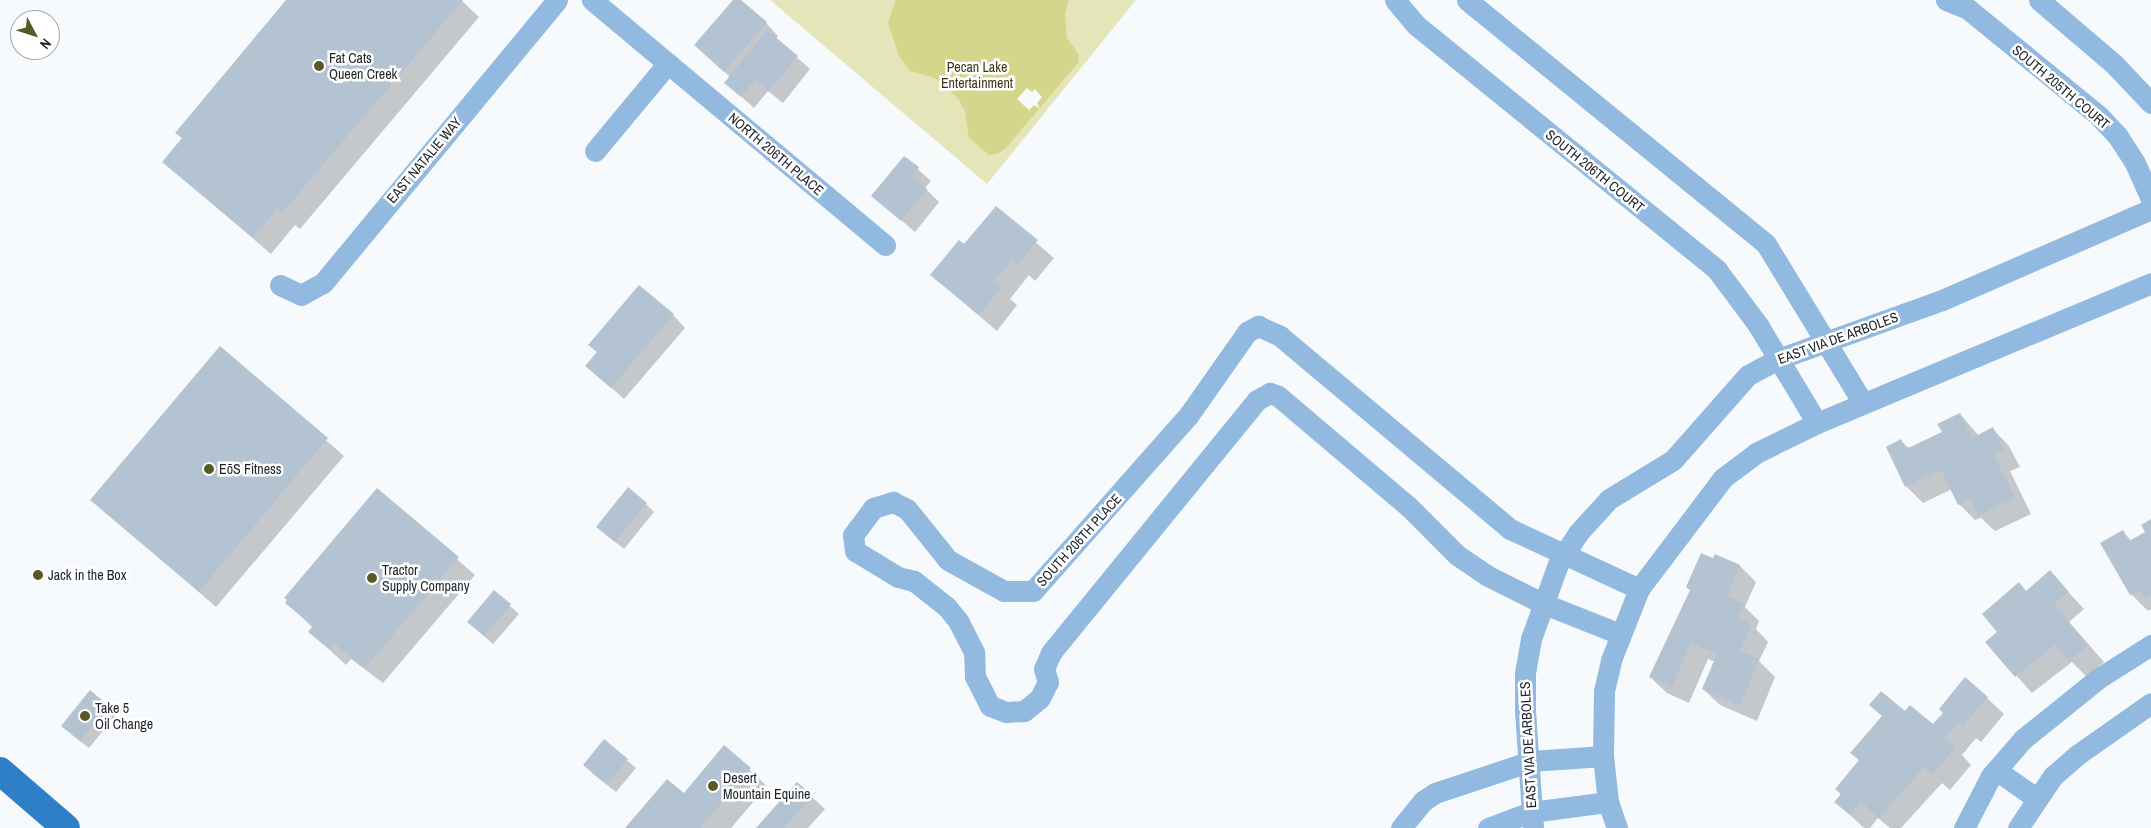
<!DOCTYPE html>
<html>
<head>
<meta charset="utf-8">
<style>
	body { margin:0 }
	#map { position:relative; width:2151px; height:828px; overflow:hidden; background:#f7fafd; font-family:"Archivo Narrow",sans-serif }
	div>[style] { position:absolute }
	.green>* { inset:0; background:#e4e5b8 }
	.water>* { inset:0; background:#d4d68b }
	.pier>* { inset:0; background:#f7fafd }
	.shadow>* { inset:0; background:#0003 }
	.building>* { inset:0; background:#b4c3d2 }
	.minor>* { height:21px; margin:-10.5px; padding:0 10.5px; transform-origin:10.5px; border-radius:10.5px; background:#92b9e0 }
	.primary>* { height:28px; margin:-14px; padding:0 14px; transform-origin:14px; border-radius:14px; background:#2e7fc5 }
	.dots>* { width:14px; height:14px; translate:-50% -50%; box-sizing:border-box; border:2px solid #fff; border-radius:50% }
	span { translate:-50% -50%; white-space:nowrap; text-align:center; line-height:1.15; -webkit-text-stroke:5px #fff; paint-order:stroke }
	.poi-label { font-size:14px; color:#1c2228 }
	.left { translate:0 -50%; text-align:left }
	.park-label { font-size:14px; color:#383817 }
	.street-label { font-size:14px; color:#1c2228 }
	.north { position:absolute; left:10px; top:10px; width:50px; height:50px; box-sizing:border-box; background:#fff; border:1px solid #a4a7a9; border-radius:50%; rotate:130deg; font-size:14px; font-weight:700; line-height:20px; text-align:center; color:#1c2228 }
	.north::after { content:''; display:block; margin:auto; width:18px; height:22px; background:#595926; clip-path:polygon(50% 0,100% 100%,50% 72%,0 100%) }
</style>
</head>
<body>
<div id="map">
	<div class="green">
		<i style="clip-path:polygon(770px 0,1136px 0,987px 184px)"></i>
	</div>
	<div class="water">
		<i style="clip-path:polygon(896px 0,1068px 0,1065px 16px,1067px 38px,1079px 55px,1078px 63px,1005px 149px,997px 154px,989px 155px,969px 138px,965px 111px,957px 97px,935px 78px,910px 71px,899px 56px,888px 22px)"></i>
	</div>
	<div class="pier">
		<i style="clip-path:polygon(1027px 88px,1032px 92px,1035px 89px,1042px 97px,1037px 103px,1040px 109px,1034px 105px,1029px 110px,1017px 99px)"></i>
	</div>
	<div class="shadow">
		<i style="clip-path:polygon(287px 0,461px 0,479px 17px,300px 229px,295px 225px,271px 254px,164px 162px)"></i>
		<i style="clip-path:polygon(734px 0,739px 0,766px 23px,778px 36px,776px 39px,810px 69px,783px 103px,768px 91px,754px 108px,726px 83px,730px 77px,695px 45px)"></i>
		<i style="clip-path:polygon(904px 157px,931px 181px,925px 188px,939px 202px,915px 232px,873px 196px)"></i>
		<i style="clip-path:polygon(996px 208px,1054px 258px,1035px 281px,1029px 275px,1010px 299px,1017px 305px,997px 331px,931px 275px,965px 246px)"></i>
		<i style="clip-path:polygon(673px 315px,685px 328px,624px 399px,587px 366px)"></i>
		<i style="clip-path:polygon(220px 348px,344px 456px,216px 607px,92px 499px)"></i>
		<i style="clip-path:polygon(1960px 414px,1979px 436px,1993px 429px,2009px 446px,2020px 467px,2010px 471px,2031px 514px,1995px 531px,1981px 518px,1975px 520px,1959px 504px,1952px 489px,1923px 503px,1906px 486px,1901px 441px,1910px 449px,1943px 433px)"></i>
		<i style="clip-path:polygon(378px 490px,475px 575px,383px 683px,351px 659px,346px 665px,310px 632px,313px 628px,287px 603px)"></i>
		<i style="clip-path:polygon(646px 504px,654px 512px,624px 549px,597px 527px)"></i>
		<i style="clip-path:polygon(2151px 520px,2151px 609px,2148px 611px,2131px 594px,2123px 532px,2132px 541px,2147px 532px)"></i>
		<i style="clip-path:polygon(1714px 560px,1740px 566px,1756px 582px,1745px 607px,1759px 621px,1756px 629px,1768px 642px,1759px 661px,1775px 677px,1757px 721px,1720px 705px,1703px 689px,1715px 662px,1708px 659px,1689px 703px,1667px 693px,1650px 677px)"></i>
		<i style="clip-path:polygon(2050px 572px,2084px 609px,2069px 622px,2104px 662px,2087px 677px,2072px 662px,2032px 693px,1987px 643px,1999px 632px,2027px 592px)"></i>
		<i style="clip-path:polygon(494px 592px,519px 614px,493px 644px,477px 630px)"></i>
		<i style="clip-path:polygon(1987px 698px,2004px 714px,1981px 742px,1976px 738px,1962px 755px,1971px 765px,1950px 790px,1942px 783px,1901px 828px,1890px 828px,1878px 818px,1870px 828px,1864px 828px,1836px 802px,1860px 761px,1852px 753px,1883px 717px,1871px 705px,1905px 713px,1933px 726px)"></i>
		<i style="clip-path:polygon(108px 707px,116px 715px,89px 748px,71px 734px)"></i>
		<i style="clip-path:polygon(604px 741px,636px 768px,616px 792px,592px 773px)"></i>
		<i style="clip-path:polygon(724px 747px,767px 786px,731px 828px,627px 828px,684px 795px)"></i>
		<i style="clip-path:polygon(812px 797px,825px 809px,808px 828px,758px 828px)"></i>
	</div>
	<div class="building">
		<i style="clip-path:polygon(286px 0,463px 0,282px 213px,277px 209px,253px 238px,162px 162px,182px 138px,175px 133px)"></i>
		<i style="clip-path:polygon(733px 0,741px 0,767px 22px,724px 72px,694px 45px)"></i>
		<i style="clip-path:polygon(767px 30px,798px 56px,769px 91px,755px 79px,741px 97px,724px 83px)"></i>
		<i style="clip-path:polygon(904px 156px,919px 167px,912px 176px,927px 189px,901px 221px,871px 196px)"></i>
		<i style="clip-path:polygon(996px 206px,1038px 240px,1018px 265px,1012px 260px,994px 282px,1001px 288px,979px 315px,930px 275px,959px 240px,964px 244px)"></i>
		<i style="clip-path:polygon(639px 285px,674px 314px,611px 388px,585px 366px,597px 352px,588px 345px)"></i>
		<i style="clip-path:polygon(220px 346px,328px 438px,199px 592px,90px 500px)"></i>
		<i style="clip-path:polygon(1960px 413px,1972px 438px,1993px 427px,2004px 450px,1994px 455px,2015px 498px,1978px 516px,1970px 499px,1958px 505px,1941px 470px,1905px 487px,1886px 447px,1901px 439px,1906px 449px,1942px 432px,1937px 424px)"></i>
		<i style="clip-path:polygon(628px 487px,647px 503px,615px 542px,596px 527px)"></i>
		<i style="clip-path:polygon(377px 488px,459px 557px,366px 667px,361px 666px,334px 643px,329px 649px,308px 632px,313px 626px,285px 603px,287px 600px,284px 598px)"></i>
		<i style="clip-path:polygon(2151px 519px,2151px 595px,2144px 598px,2139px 590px,2130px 595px,2100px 543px,2123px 530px,2129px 541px,2145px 532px,2141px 525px)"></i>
		<i style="clip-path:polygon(1701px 553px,1713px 558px,1715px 554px,1740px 565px,1727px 596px,1744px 604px,1738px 617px,1752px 624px,1740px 651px,1759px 659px,1740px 706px,1702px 689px,1717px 654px,1691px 643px,1672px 687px,1649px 677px,1690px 590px,1686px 587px)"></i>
		<i style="clip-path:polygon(2050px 570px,2069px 592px,2054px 604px,2088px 645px,2069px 661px,2055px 645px,2015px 677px,1985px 642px,1997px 632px,1982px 614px,2019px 582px,2026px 591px)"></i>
		<i style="clip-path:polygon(494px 590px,511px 604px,484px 636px,467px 622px)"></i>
		<i style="clip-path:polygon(1965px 677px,1988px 697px,1963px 726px,1959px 722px,1945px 738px,1956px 747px,1933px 774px,1924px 767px,1879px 818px,1861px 802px,1850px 815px,1834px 802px,1841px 794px,1835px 789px,1859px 760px,1850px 753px,1882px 716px,1869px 705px,1881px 691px,1905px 711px,1910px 705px,1933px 724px,1943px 713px,1939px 709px)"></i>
		<i style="clip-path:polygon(90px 690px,109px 706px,80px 741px,61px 726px)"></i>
		<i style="clip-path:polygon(604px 739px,628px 759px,607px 785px,583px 765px)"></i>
		<i style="clip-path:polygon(724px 745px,751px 768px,700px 828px,625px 828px,667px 779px,684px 793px)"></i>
		<i style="clip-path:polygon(797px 782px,813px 796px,784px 828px,756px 828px)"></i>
	</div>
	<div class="minor">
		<i style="left:592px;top:0;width:382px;rotate:39.9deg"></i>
		<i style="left:1395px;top:0;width:33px;rotate:50deg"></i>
		<i style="left:1416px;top:25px;width:388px;rotate:39.1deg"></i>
		<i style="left:1717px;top:270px;width:69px;rotate:53.3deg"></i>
		<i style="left:1758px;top:325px;width:114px;rotate:59deg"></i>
		<i style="left:1467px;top:0;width:386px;rotate:39.2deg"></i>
		<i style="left:1766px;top:244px;width:186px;rotate:58.6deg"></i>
		<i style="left:1946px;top:0;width:24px;rotate:22deg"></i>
		<i style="left:1968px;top:9px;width:169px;rotate:39.2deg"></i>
		<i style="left:2099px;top:116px;width:26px;rotate:47deg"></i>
		<i style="left:2117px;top:135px;width:33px;rotate:57deg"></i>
		<i style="left:2135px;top:163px;width:39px;rotate:66deg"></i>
		<i style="left:2039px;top:0;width:99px;rotate:40.5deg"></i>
		<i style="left:2114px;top:64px;width:54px;rotate:46.5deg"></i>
		<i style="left:595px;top:151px;width:114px;rotate:-50.3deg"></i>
		<i style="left:280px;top:285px;width:23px;rotate:25deg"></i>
		<i style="left:301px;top:295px;width:25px;rotate:-29deg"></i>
		<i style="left:323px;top:283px;width:367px;rotate:-50.4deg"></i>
		<i style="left:1620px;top:634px;width:84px;rotate:-158.3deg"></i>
		<i style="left:1542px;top:603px;width:60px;rotate:-153.4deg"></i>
		<i style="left:1488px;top:576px;width:37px;rotate:-146deg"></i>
		<i style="left:1457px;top:555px;width:68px;rotate:-135deg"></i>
		<i style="left:1409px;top:507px;width:172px;rotate:-139.7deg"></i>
		<i style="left:1278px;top:396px;width:9px;rotate:-159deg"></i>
		<i style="left:1270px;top:393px;width:15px;rotate:152deg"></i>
		<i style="left:1257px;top:400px;width:326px;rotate:129.2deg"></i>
		<i style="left:1051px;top:653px;width:17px;rotate:114deg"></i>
		<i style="left:1044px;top:669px;width:14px;rotate:73deg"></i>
		<i style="left:1048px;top:682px;width:18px;rotate:117deg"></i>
		<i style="left:1040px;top:698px;width:21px;rotate:141deg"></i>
		<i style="left:1024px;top:711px;width:18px;rotate:177deg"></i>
		<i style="left:1006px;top:712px;width:17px;rotate:-159deg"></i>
		<i style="left:990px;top:706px;width:33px;rotate:-117deg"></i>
		<i style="left:975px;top:677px;width:25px;rotate:-92deg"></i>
		<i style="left:974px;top:652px;width:34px;rotate:-117deg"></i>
		<i style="left:959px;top:622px;width:19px;rotate:-129deg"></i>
		<i style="left:947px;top:607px;width:42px;rotate:-141.8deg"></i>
		<i style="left:914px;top:581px;width:16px;rotate:-166deg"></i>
		<i style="left:898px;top:577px;width:50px;rotate:-148.8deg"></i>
		<i style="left:855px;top:551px;width:16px;rotate:-97deg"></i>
		<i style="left:853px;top:535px;width:34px;rotate:-53deg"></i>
		<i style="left:873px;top:508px;width:21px;rotate:-17deg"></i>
		<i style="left:893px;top:502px;width:16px;rotate:27deg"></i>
		<i style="left:907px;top:509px;width:65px;rotate:51.2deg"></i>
		<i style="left:948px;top:560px;width:64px;rotate:29deg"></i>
		<i style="left:1004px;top:591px;width:29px"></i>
		<i style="left:1033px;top:591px;width:234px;rotate:-48.5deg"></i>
		<i style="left:1188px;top:416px;width:103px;rotate:-54.9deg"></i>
		<i style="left:1247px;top:332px;width:13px;rotate:-29deg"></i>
		<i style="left:1258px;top:326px;width:24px;rotate:24deg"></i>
		<i style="left:1280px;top:336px;width:300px;rotate:40deg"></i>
		<i style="left:1510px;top:529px;width:142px;rotate:24.9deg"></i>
		<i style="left:1996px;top:770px;width:49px;rotate:35deg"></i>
		<i style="left:1401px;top:828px;width:35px;rotate:-51deg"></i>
		<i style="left:1423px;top:801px;width:14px;rotate:-34deg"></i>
		<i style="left:1435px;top:793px;width:101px;rotate:-18.4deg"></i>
		<i style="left:1531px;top:761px;width:72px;rotate:-4deg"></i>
		<i style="left:1488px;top:828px;width:46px;rotate:-20.4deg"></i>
		<i style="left:1531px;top:812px;width:78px;rotate:-7.4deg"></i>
		<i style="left:1533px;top:828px;width:118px;rotate:-93.9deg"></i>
		<i style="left:1525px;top:710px;width:37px;rotate:-90deg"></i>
		<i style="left:1525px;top:673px;width:35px;rotate:-80deg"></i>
		<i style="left:1531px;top:639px;width:80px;rotate:-70.2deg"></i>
		<i style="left:1558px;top:564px;width:37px;rotate:-57deg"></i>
		<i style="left:1578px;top:533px;width:46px;rotate:-47.6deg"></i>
		<i style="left:1609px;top:499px;width:75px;rotate:-31.4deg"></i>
		<i style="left:1673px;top:460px;width:113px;rotate:-48.6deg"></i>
		<i style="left:1748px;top:375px;width:34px;rotate:-28deg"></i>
		<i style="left:1778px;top:359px;width:174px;rotate:-19.8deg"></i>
		<i style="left:1942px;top:300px;width:228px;rotate:-23.5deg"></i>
		<i style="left:1617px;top:828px;width:28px;rotate:-109deg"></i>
		<i style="left:1608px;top:802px;width:46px;rotate:-96.2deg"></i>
		<i style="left:1603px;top:756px;width:65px;rotate:-89.1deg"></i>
		<i style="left:1604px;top:691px;width:32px;rotate:-77deg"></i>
		<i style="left:1611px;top:660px;width:76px;rotate:-68.5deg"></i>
		<i style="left:1639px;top:589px;width:139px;rotate:-52.9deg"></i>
		<i style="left:1723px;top:478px;width:41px;rotate:-37.1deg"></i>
		<i style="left:1756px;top:453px;width:68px;rotate:-26.2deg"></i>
		<i style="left:1817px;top:423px;width:362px;rotate:-22.7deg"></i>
		<i style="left:1964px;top:828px;width:59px;rotate:-62.6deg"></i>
		<i style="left:1991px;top:776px;width:49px;rotate:-49.1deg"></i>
		<i style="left:2023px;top:739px;width:97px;rotate:-38.8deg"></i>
		<i style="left:2099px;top:678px;width:62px;rotate:-32.4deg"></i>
		<i style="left:2018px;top:828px;width:63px;rotate:-56.1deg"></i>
		<i style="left:2053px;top:776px;width:32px;rotate:-41deg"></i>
		<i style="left:2077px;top:755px;width:90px;rotate:-35.1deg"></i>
	</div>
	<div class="primary">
		<i style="left:0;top:771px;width:87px;rotate:40.8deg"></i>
	</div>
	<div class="dots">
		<i style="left:319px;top:66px;background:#595926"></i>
		<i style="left:209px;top:469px;background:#595926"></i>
		<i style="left:38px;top:575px;background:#595926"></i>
		<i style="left:372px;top:578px;background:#595926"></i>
		<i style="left:85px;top:716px;background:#595926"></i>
		<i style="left:713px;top:786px;background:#595926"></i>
	</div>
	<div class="poi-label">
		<span class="left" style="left:329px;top:66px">Fat Cats<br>Queen Creek</span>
		<span class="left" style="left:219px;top:469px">EōS Fitness</span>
		<span class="left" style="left:382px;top:578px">Tractor<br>Supply Company</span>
		<span class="left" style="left:48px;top:575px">Jack in the Box</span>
		<span class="left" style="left:95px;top:716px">Take 5<br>Oil Change</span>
		<span class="left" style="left:723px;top:786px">Desert<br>Mountain Equine</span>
	</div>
	<div class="park-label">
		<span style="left:977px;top:75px">Pecan Lake<br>Entertainment</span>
	</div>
	<div class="street-label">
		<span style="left:2061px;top:87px;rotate:40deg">SOUTH 205TH COURT</span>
		<span style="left:776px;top:154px;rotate:40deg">NORTH 206TH PLACE</span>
		<span style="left:424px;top:160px;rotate:-50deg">EAST NATALIE WAY</span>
		<span style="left:1595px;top:171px;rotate:39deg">SOUTH 206TH COURT</span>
		<span style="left:1838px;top:338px;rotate:-20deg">EAST VIA DE ARBOLES</span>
		<span style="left:1079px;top:540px;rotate:-48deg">SOUTH 206TH PLACE</span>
		<span style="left:1528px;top:745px;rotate:-93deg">EAST VIA DE ARBOLES</span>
	</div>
	<div class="north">N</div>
</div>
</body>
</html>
